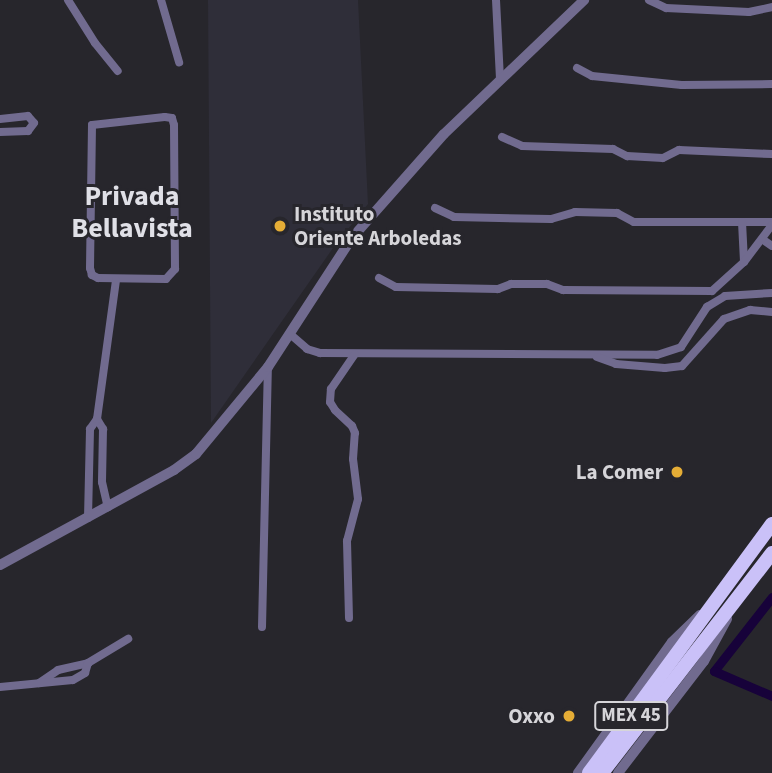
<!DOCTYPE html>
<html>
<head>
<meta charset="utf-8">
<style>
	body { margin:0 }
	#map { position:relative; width:772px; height:773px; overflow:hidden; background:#27262c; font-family:"Source Sans 3",sans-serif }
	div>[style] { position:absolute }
	.built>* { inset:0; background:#2f2e39 }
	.canal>* { height:9px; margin:-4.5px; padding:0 4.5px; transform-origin:4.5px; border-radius:4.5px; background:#17023a }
	.minor>* { height:8px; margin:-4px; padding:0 4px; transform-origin:4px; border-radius:4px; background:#716b8f }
	.tertiary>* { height:10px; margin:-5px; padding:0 5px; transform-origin:5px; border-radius:5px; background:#716b8f }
	.trunk>* { height:14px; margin:-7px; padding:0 7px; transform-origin:7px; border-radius:7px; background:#cac1f8 }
	.dots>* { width:19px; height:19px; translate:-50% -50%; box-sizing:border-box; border:4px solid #27262c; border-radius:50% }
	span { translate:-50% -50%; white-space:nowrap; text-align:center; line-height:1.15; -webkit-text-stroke:6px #27262c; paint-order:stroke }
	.shield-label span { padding:2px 5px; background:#27262c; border:2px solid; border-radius:5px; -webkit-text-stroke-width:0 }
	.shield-label { font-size:19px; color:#d6d5d9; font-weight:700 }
	.poi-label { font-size:21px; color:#d6d5d9; font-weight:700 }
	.left { translate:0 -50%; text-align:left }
	.right { translate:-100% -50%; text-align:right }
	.district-label { font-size:28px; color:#e0e0e7; font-weight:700 }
</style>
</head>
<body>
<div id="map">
	<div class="built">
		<i style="clip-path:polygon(208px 0,358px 0,368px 204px,333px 248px,211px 423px)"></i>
	</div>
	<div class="canal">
		<i style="left:772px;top:597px;width:94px;rotate:128.1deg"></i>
		<i style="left:714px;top:671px;width:63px;rotate:23.3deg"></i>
	</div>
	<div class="minor">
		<i style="left:68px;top:0;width:51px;rotate:57.9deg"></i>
		<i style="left:95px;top:43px;width:36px;rotate:51deg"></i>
		<i style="left:161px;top:0;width:65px;rotate:73.8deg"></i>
		<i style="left:496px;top:0;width:80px;rotate:87.1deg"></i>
		<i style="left:649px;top:0;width:19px;rotate:25deg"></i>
		<i style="left:666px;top:8px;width:83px;rotate:2.8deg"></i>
		<i style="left:749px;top:12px;width:24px;rotate:-12deg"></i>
		<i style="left:577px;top:68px;width:17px;rotate:28deg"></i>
		<i style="left:592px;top:76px;width:90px;rotate:5.7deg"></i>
		<i style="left:682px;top:85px;width:90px;rotate:-0.6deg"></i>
		<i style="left:165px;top:117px;width:7px;rotate:8deg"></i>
		<i style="left:172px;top:118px;width:7px;rotate:74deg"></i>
		<i style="left:174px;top:125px;width:144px;rotate:89.6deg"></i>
		<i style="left:175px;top:269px;width:13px;rotate:132deg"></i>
		<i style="left:166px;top:279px;width:68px;rotate:-179.2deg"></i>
		<i style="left:98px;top:278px;width:7px;rotate:-153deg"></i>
		<i style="left:92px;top:275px;width:7px;rotate:-106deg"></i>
		<i style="left:90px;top:268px;width:143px;rotate:-89.2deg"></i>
		<i style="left:92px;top:125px;width:73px;rotate:-6.3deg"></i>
		<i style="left:0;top:119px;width:28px;rotate:-6deg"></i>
		<i style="left:28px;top:116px;width:9px;rotate:49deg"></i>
		<i style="left:34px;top:123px;width:10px;rotate:127deg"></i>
		<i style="left:28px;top:131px;width:28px;rotate:178deg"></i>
		<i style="left:502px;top:137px;width:22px;rotate:24deg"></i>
		<i style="left:522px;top:146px;width:91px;rotate:1.9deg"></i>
		<i style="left:613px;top:149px;width:16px;rotate:27deg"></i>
		<i style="left:627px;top:156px;width:36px;rotate:3deg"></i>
		<i style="left:663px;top:158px;width:18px;rotate:-27deg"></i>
		<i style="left:679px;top:150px;width:93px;rotate:2.5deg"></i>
		<i style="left:435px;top:208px;width:21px;rotate:25deg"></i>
		<i style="left:454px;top:217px;width:97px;rotate:1.2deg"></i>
		<i style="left:551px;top:219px;width:25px;rotate:-16deg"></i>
		<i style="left:575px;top:212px;width:42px;rotate:1.4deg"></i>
		<i style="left:617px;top:213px;width:19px;rotate:28deg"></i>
		<i style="left:634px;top:222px;width:138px"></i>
		<i style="left:742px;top:222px;width:40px;rotate:87.1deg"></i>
		<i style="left:762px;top:239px;width:12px;rotate:35deg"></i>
		<i style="left:379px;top:278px;width:19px;rotate:28deg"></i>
		<i style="left:396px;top:287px;width:102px;rotate:1.1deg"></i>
		<i style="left:498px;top:289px;width:14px;rotate:-21deg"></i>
		<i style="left:511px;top:284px;width:36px"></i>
		<i style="left:547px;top:284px;width:17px;rotate:21deg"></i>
		<i style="left:563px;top:290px;width:149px;rotate:0.4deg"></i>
		<i style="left:712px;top:291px;width:43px;rotate:-42.2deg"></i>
		<i style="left:744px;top:262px;width:46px;rotate:-52.9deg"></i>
		<i style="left:290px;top:334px;width:23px;rotate:41deg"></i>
		<i style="left:307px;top:349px;width:14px;rotate:17deg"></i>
		<i style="left:320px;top:353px;width:337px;rotate:0.3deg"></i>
		<i style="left:657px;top:355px;width:25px;rotate:-18deg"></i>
		<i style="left:681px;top:347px;width:48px;rotate:-57deg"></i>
		<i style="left:707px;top:307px;width:21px;rotate:-31deg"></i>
		<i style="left:725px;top:296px;width:47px;rotate:-3.7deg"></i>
		<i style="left:597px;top:357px;width:20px;rotate:20deg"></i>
		<i style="left:616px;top:364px;width:49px;rotate:4.7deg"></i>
		<i style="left:665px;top:368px;width:17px;rotate:-7deg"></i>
		<i style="left:682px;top:366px;width:63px;rotate:-48.2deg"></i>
		<i style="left:724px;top:319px;width:28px;rotate:-19deg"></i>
		<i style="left:750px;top:310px;width:22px;rotate:5deg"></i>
		<i style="left:97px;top:419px;width:12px;rotate:59deg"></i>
		<i style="left:103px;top:429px;width:53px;rotate:91.1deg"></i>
		<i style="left:102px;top:482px;width:26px;rotate:77deg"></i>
		<i style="left:88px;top:518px;width:89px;rotate:-88.7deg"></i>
		<i style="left:90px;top:429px;width:12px;rotate:-55deg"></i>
		<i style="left:97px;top:419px;width:140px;rotate:-82.2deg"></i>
		<i style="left:349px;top:618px;width:77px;rotate:-91.5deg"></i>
		<i style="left:347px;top:541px;width:43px;rotate:-75.3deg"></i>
		<i style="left:358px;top:499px;width:40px;rotate:-97.1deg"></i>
		<i style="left:353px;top:459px;width:26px;rotate:-86deg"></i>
		<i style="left:355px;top:433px;width:8px;rotate:-113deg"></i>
		<i style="left:352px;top:426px;width:23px;rotate:-137deg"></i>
		<i style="left:335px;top:410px;width:9px;rotate:-122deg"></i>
		<i style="left:330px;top:402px;width:13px;rotate:-86deg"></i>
		<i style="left:331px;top:389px;width:42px;rotate:-55.6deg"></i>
		<i style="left:262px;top:627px;width:260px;rotate:-88.7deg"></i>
		<i style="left:39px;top:683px;width:23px;rotate:-34deg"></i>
		<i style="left:58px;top:670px;width:31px;rotate:-13deg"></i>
		<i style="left:88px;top:663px;width:47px;rotate:-31deg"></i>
		<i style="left:0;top:687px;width:73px;rotate:-5.5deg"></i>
		<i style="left:73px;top:680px;width:14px;rotate:-30deg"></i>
		<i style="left:85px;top:673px;width:10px;rotate:-73deg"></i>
	</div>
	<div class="tertiary">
		<i style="left:0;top:565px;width:198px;rotate:-28.6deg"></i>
		<i style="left:174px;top:470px;width:27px;rotate:-36deg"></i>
		<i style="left:196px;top:454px;width:113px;rotate:-50.4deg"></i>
		<i style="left:268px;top:367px;width:153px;rotate:-57deg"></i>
		<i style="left:351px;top:239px;width:140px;rotate:-48.5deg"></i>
		<i style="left:444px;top:134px;width:194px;rotate:-43.7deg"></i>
		<i style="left:578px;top:773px;width:161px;rotate:-54.3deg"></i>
		<i style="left:672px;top:642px;width:39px;rotate:-44deg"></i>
		<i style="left:618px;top:773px;width:141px;rotate:-52.5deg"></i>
		<i style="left:704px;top:661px;width:48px;rotate:-61.3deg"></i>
	</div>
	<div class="trunk">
		<i style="left:589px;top:773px;width:309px;rotate:-53.7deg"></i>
		<i style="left:602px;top:773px;width:278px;rotate:-52.3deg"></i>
	</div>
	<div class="dots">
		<i style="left:280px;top:226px;background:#e5ad36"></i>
		<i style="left:677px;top:472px;background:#e5ad36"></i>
		<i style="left:569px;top:716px;background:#e5ad36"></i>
	</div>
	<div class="shield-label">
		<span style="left:631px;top:716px">MEX 45</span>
	</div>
	<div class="poi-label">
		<span class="left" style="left:294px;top:226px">Instituto<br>Oriente Arboledas</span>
		<span class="right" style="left:663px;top:472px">La Comer</span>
		<span class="right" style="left:555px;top:716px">Oxxo</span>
	</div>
	<div class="district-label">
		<span style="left:132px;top:212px">Privada<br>Bellavista</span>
	</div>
</div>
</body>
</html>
